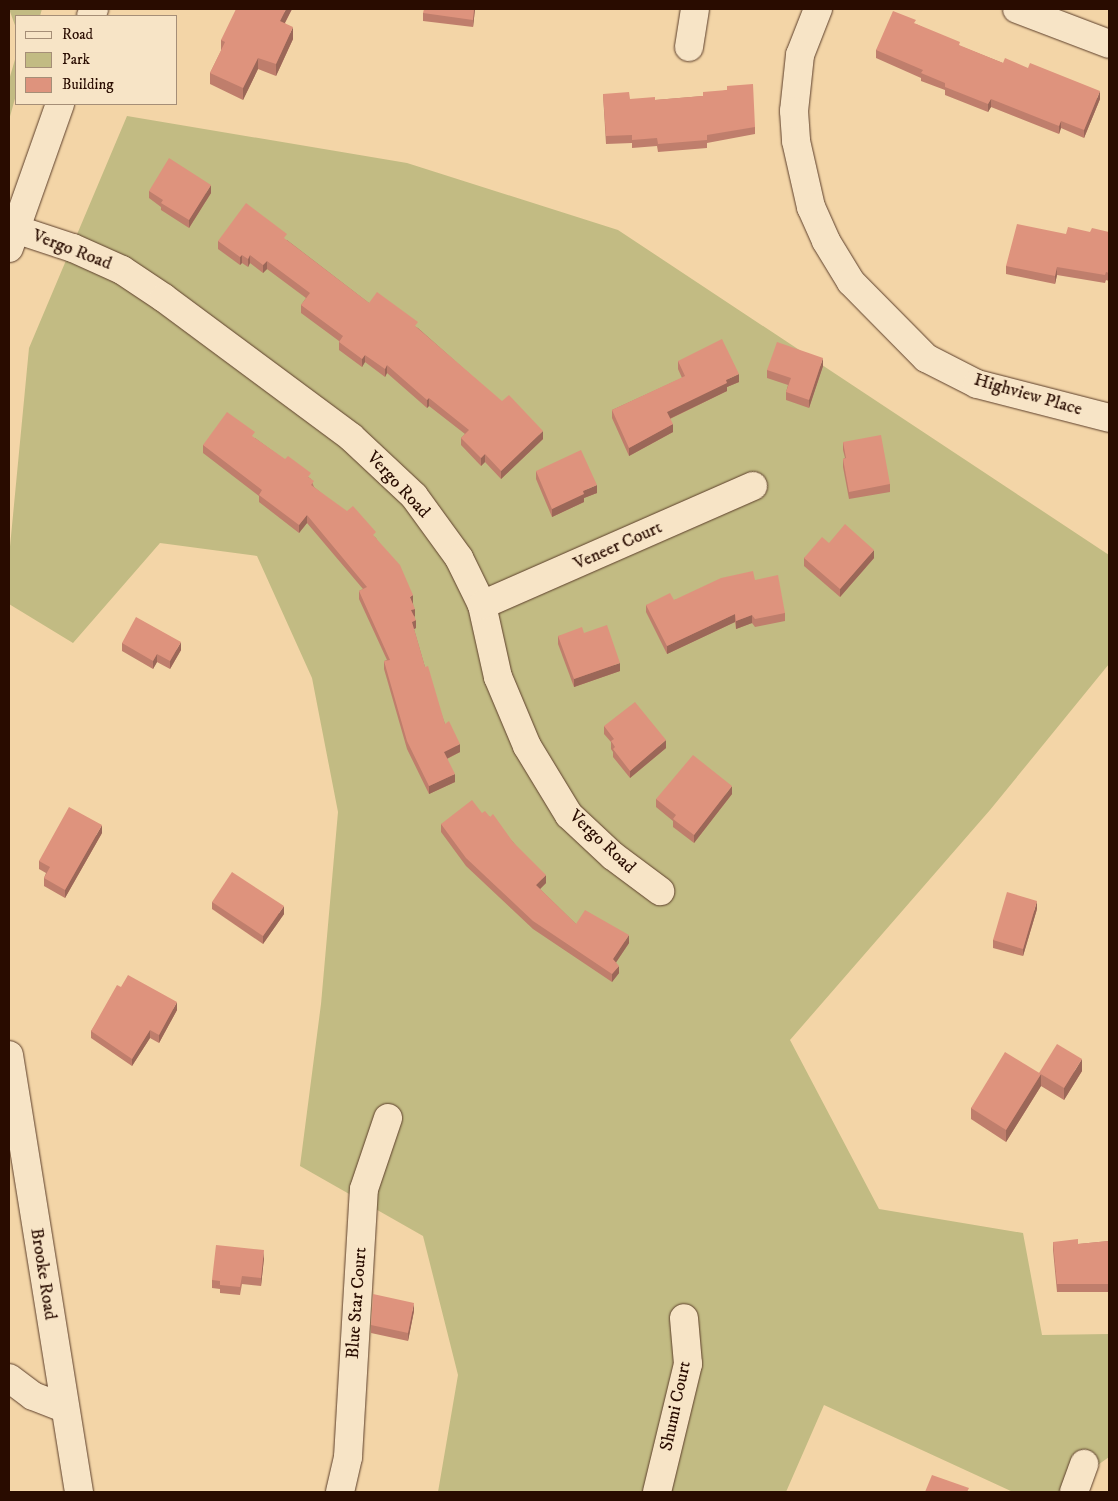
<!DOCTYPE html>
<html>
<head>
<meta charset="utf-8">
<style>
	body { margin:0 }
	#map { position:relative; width:1118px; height:1501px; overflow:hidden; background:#f3d5a7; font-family:"IM FELL DW Pica",serif }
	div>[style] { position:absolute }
	.green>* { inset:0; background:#c2bb83 }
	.roads { filter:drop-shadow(0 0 1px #5c3e2a) drop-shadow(0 0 1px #5c3e2a) }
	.street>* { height:28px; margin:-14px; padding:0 14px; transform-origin:14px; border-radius:14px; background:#f7e4c6 }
	.secondary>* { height:28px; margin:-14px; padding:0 14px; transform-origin:14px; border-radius:14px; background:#f7e4c6 }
	.wall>* { inset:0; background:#bf7e6c }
	.shaded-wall>* { inset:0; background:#9b6758 }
	.building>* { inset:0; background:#de937d }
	span { translate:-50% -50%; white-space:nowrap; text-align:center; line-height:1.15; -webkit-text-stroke:4.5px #f7e4c6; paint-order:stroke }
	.street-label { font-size:18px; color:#290c00 }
	.frame { position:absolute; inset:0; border:10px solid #290c00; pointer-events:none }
	.legend { position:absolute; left:15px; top:15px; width:162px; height:90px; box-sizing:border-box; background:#f7e4c6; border:1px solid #a58e77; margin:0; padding:6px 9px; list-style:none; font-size:15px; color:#290c00 }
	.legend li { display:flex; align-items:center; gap:10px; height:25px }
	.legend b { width:25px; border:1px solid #a58e77 }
</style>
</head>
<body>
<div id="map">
	<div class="green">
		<i style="clip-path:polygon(9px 9px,42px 9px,40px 16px,16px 16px,16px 28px)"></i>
		<i style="clip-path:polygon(16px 56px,16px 95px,9px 120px,9px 80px)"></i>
		<i style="clip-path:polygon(127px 116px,407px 163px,618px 230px,1109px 555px,1109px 664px,990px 810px,790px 1040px,879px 1209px,1023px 1233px,1042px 1335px,1109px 1334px,1109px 1457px,1060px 1492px,1013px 1492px,824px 1405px,786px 1492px,438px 1492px,458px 1375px,423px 1236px,300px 1166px,321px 1004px,338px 812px,312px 678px,257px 556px,160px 543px,73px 643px,9px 604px,9px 557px,29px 348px)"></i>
	</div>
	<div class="roads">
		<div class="street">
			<i style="left:818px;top:9px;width:49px;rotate:111.4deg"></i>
			<i style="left:800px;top:55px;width:56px;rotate:96.1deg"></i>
			<i style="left:794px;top:111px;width:30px;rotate:86deg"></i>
			<i style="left:796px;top:141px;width:68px;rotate:77.2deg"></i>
			<i style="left:811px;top:207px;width:37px;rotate:66deg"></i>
			<i style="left:826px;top:241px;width:48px;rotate:58.6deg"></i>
			<i style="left:851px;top:282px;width:107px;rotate:45.4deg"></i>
			<i style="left:926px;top:358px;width:57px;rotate:27deg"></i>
			<i style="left:977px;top:384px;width:136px;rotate:14.4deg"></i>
			<i style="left:1017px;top:9px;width:98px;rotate:20.8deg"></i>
			<i style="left:689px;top:47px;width:38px;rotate:-81deg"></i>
			<i style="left:9px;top:227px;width:67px;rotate:18.2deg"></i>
			<i style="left:73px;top:248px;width:54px;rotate:24.2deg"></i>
			<i style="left:122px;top:270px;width:50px;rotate:33.7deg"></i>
			<i style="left:164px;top:298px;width:233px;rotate:36.6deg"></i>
			<i style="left:351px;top:437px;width:86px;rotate:43.1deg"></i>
			<i style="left:414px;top:496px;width:77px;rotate:54deg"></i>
			<i style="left:459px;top:558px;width:52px;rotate:63.9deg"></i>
			<i style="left:482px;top:605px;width:74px;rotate:77.5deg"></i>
			<i style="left:498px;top:677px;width:75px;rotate:67.2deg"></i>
			<i style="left:527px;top:746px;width:81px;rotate:58.7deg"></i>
			<i style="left:569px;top:815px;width:60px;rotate:43deg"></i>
			<i style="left:613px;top:856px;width:59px;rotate:36.7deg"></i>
			<i style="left:482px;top:605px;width:296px;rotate:-23.7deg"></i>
			<i style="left:9px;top:1378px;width:30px;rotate:37deg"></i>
			<i style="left:33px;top:1396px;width:33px;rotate:21deg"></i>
			<i style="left:340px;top:1492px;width:36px;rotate:-77deg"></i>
			<i style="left:348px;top:1457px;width:268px;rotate:-86.6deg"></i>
			<i style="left:364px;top:1189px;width:75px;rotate:-71.3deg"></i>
			<i style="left:657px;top:1492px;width:132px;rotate:-76.4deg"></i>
			<i style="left:688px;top:1364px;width:46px;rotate:-95deg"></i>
			<i style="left:1074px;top:1492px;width:30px;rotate:-70deg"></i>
		</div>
		<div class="secondary">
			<i style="left:91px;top:16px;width:8px;rotate:-67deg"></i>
			<i style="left:9px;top:248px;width:153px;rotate:-70.5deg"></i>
			<i style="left:9px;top:1055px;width:443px;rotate:80.9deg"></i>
		</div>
	</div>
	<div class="wall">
		<i style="clip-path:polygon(292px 9px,285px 23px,293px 39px,276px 76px,258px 69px,243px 100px,210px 84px,210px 73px,221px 51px,221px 40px)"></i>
		<i style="clip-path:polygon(475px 9px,473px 27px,423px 21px,423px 13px)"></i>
		<i style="clip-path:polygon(916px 24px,960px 46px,1003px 63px,1100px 99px,1084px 138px,1061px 128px,1059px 134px,991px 107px,988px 112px,945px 95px,945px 90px,921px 81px,921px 78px,876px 58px,876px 50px)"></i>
		<i style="clip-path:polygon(727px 86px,755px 127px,755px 134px,707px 143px,707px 148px,658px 152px,657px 146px,632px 148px,632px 143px,606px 144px,603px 94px,630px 99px,655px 100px,703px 96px,727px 90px)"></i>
		<i style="clip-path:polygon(149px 191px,211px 193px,189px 228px,161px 210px,161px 207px,149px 198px)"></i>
		<i style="clip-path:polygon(1090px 232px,1109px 232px,1109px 281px,1106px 280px,1105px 283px,1057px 275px,1055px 284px,1006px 274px,1006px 266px,1066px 234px)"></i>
		<i style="clip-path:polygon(287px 240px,369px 303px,418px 328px,543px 439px,501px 479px,485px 462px,481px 466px,461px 445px,461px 438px,465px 434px,429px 406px,427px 408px,387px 373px,385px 377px,365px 362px,362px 367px,339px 350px,339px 341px,301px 313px,301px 305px,306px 298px,267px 269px,263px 273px,250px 263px,248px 267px,242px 263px,240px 265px,218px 249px,218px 241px)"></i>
		<i style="clip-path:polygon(678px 361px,739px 382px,727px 387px,727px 391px,670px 419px,673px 432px,629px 456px,612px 418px,612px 410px,682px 378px,678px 369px)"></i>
		<i style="clip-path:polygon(823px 366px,809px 408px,786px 400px,786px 392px,788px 385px,767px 378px,767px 370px)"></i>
		<i style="clip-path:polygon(255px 438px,311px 479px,314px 487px,376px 538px,413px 603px,416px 628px,414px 629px,425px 667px,445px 724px,460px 752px,447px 759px,455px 782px,429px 794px,407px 749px,384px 669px,384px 661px,387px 660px,359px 599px,359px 591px,363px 589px,307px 523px,299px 533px,259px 502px,259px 496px,203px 453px,203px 445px)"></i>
		<i style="clip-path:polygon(843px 442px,890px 484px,890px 492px,849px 499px,843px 467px,843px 459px,845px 458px,843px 450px)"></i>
		<i style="clip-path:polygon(536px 471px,597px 493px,584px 498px,584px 502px,552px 517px,536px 479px)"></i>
		<i style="clip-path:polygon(829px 543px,874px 558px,840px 597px,804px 566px,804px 558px)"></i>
		<i style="clip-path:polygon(755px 580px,785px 613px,785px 621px,755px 627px,752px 623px,736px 629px,735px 622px,667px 654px,646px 612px,646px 605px,674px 600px)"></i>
		<i style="clip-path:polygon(584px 633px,620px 671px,574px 687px,558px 644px,558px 636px)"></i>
		<i style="clip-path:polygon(122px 643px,181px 650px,170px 669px,157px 662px,153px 669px,122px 651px)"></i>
		<i style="clip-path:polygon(604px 726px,666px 748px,630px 778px,613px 757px,613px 752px,611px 749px,611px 742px,604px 734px)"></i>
		<i style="clip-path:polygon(732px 794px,694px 843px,673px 827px,673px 821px,656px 807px,656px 799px)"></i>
		<i style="clip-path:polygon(482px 813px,490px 817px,513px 842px,546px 883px,540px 889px,576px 924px,629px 943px,616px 962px,619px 973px,612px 982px,533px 929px,466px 866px,441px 832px,441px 824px)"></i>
		<i style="clip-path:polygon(102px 833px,65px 898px,44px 886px,44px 878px,46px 873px,39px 869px,39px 861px)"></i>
		<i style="clip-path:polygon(212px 902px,284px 914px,263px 944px,212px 909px)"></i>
		<i style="clip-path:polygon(1037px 909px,1023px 956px,993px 948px,993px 940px)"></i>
		<i style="clip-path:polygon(121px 987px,177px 1010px,159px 1043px,150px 1038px,132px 1066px,91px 1038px,91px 1031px)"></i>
		<i style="clip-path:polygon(1082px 1071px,1064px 1100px,1041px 1086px,1006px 1142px,971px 1119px,971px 1108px,1039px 1073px)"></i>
		<i style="clip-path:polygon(1109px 1241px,1109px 1292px,1057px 1292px,1053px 1250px,1053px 1242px,1078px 1244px)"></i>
		<i style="clip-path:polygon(264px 1258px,261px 1286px,242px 1284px,240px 1295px,220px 1293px,220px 1289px,212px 1288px,212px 1280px)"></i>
		<i style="clip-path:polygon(414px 1311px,408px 1341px,371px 1333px,371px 1325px)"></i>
	</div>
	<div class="shaded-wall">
		<i style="clip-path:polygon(286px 9px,292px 9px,280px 32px,280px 21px)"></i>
		<i style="clip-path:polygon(474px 9px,475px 9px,473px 27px,473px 20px)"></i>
		<i style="clip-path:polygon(293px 27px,293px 39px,276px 76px,276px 64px)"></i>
		<i style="clip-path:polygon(258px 58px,258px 69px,243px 100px,243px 88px)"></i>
		<i style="clip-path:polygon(1100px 91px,1100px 99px,1084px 138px,1084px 130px)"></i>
		<i style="clip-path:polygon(991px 99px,991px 107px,988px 112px,988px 104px)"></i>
		<i style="clip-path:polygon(1061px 121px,1061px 128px,1059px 134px,1059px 126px)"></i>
		<i style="clip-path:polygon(211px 185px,211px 193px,189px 228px,189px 220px)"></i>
		<i style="clip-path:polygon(242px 255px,242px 263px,240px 265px,240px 257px)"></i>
		<i style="clip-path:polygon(250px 255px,250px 263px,248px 267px,248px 259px)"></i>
		<i style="clip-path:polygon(267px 261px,267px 269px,263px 273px,263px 265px)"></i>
		<i style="clip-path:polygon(1057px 267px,1057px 275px,1055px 284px,1055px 276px)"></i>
		<i style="clip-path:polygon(365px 355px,365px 362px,362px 367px,362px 359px)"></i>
		<i style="clip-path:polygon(823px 358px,823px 366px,809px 408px,809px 400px)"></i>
		<i style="clip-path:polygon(387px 365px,387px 373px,385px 377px,385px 369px)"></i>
		<i style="clip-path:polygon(739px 374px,739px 382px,727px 387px,727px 391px,667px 420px,667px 412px,726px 380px)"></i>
		<i style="clip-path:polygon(429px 398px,429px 406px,427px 408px,427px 400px)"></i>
		<i style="clip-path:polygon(673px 424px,673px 432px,629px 456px,629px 448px)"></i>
		<i style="clip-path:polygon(543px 431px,543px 439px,501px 479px,501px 471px)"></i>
		<i style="clip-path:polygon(485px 454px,485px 462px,481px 466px,481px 458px)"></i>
		<i style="clip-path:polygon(597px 485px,597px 493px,584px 498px,584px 502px,552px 517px,552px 509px,583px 491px)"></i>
		<i style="clip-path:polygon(307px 515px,307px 523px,299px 533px,299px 525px)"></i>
		<i style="clip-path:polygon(874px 550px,874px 558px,840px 597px,840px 589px)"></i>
		<i style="clip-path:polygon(413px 595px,413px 603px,410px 605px,410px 597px)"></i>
		<i style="clip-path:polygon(415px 609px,415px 616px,411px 618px,411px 610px)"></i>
		<i style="clip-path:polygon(735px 614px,735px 622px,667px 654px,667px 646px)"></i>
		<i style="clip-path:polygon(752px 615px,752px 623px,736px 629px,736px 621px)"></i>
		<i style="clip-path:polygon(416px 620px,416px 628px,412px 630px,412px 622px)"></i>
		<i style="clip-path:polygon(181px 642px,181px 650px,170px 669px,170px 661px)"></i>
		<i style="clip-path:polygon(157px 654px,157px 662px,153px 669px,153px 661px)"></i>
		<i style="clip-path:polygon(620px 663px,620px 671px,574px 687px,574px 679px)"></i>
		<i style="clip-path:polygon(666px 740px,666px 748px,630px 778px,630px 771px)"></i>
		<i style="clip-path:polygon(460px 744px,460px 752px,444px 760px,444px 752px)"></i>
		<i style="clip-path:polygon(455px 774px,455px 782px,429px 794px,429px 786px)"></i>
		<i style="clip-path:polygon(732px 786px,732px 794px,694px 843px,694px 835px)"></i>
		<i style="clip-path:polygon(102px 825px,102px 833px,65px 898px,65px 890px)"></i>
		<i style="clip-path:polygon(546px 875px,546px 883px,536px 893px,536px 885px)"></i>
		<i style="clip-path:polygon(1037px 901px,1037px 909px,1023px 956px,1023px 949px)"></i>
		<i style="clip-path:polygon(284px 906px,284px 914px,263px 944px,263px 936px)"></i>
		<i style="clip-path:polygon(629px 935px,629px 943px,613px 967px,613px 959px)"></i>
		<i style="clip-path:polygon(619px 966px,619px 973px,612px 982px,612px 974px)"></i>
		<i style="clip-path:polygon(177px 1002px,177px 1010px,159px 1043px,159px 1035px)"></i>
		<i style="clip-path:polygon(150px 1030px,150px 1038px,132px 1066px,132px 1059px)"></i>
		<i style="clip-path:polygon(1082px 1059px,1082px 1071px,1064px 1100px,1064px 1088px)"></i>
		<i style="clip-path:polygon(1041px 1074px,1041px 1086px,1006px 1142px,1006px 1130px)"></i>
		<i style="clip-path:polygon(264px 1250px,264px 1258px,261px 1286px,261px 1278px)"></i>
		<i style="clip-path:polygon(414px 1303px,414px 1311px,408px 1341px,408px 1333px)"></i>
	</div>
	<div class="building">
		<i style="clip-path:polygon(236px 9px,286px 9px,280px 21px,293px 27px,276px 64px,258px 58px,243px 88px,210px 73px,225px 42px,221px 40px)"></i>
		<i style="clip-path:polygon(424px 9px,474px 9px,473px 20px,423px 13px)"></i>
		<i style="clip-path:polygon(893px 11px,916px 20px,914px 23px,960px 42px,959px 45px,1003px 63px,1005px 58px,1028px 68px,1030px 63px,1100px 91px,1084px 130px,1061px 121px,1059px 126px,991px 99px,988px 104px,945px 87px,945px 83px,921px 73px,923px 70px,876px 50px)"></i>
		<i style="clip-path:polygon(753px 84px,755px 127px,707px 135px,707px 140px,658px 144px,657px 138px,632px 140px,632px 135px,606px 136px,603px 94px,629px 92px,630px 99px,655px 97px,655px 100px,703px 96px,703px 92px,727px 90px,727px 86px)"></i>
		<i style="clip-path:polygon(169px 158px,211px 185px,189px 220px,161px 203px,163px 200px,149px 191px)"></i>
		<i style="clip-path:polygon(246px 203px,287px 234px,284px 238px,369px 303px,377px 292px,418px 322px,415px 326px,502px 401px,509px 395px,543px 431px,501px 471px,485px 454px,481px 458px,461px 438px,469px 430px,429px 398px,427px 400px,387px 365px,385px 369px,365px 355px,362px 359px,339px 342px,343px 336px,301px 305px,310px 293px,267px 261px,263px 265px,250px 255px,248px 259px,242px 255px,240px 257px,218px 241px)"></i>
		<i style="clip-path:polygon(1017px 224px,1066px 234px,1068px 227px,1090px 232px,1092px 228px,1109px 232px,1109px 273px,1106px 272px,1105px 275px,1057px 267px,1055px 276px,1006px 266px)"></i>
		<i style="clip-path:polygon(722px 339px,739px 374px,726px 380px,727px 383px,667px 412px,673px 424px,629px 448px,612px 410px,685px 376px,678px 361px)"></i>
		<i style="clip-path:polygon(777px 342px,823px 358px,809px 400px,786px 392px,791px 378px,767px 370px)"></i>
		<i style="clip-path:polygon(227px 412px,255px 432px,252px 436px,285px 459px,288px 456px,311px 473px,308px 477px,314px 481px,311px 485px,347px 511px,353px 506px,376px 532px,373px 535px,400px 565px,413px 595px,410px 597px,415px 609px,411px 610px,416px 620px,412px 622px,425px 667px,428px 666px,445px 724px,449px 721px,460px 744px,444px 752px,455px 774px,429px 786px,407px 741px,384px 661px,390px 660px,359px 591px,367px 587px,307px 515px,299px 525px,259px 495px,262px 490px,203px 445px)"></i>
		<i style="clip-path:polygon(881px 435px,890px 484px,849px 492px,843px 459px,846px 458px,843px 442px)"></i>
		<i style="clip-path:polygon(581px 450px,597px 485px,583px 491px,584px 494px,552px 509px,536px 471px)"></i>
		<i style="clip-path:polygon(845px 524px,874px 550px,840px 589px,804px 558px,822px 537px,829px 543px)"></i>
		<i style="clip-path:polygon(753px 571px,755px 580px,778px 575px,785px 613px,755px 619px,752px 615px,736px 621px,735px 614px,667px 646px,646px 605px,670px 593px,674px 600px,721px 578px)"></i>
		<i style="clip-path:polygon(136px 617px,181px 642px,170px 661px,157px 654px,153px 661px,122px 643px)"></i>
		<i style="clip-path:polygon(607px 625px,620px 663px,574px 679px,558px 636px,582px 627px,584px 633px)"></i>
		<i style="clip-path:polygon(635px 702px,666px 740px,630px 771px,613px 749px,615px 747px,611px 741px,614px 739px,604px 726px)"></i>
		<i style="clip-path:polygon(693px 755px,732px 786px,694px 835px,673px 819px,676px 815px,656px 799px)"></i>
		<i style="clip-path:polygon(472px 800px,482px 813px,485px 811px,490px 817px,493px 814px,513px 842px,546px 875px,536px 885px,576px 924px,585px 910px,629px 935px,613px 959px,619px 966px,612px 974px,533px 921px,466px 858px,441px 824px)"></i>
		<i style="clip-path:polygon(69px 807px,102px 825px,65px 890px,44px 878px,50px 867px,39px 861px)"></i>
		<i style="clip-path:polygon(232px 872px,284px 906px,263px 936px,212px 902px)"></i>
		<i style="clip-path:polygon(1007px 892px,1037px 901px,1023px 949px,993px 940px)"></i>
		<i style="clip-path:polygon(128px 975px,177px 1002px,159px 1035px,150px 1030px,132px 1059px,91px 1031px,117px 985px,121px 987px)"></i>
		<i style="clip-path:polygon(1057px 1044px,1082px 1059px,1064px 1088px,1039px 1073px)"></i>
		<i style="clip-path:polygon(1005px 1052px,1041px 1074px,1006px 1130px,971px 1108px)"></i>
		<i style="clip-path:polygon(1078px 1239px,1078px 1244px,1109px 1241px,1109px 1284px,1057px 1284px,1053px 1242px)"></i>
		<i style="clip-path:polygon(216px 1245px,264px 1250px,261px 1278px,242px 1276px,240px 1287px,220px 1285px,220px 1281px,212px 1280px)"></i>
		<i style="clip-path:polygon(373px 1294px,414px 1303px,408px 1333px,371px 1325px)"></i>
		<i style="clip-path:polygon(932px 1475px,969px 1488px,967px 1492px,925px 1492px)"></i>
	</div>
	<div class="street-label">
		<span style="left:72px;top:250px;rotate:21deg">Vergo Road</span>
		<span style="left:1028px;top:395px;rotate:16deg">Highview Place</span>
		<span style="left:398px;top:485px;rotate:47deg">Vergo Road</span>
		<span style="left:618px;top:546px;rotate:-24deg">Veneer Court</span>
		<span style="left:602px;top:842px;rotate:43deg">Vergo Road</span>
		<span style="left:43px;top:1274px;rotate:81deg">Brooke Road</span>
		<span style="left:357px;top:1303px;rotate:-86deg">Blue Star Court</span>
		<span style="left:676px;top:1406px;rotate:-78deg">Shumi Court</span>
	</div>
	<div class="frame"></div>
	<ul class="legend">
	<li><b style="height:6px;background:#f7e4c6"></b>Road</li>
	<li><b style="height:14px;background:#c2bb83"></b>Park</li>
	<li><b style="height:14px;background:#de937d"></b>Building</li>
	</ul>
</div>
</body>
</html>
